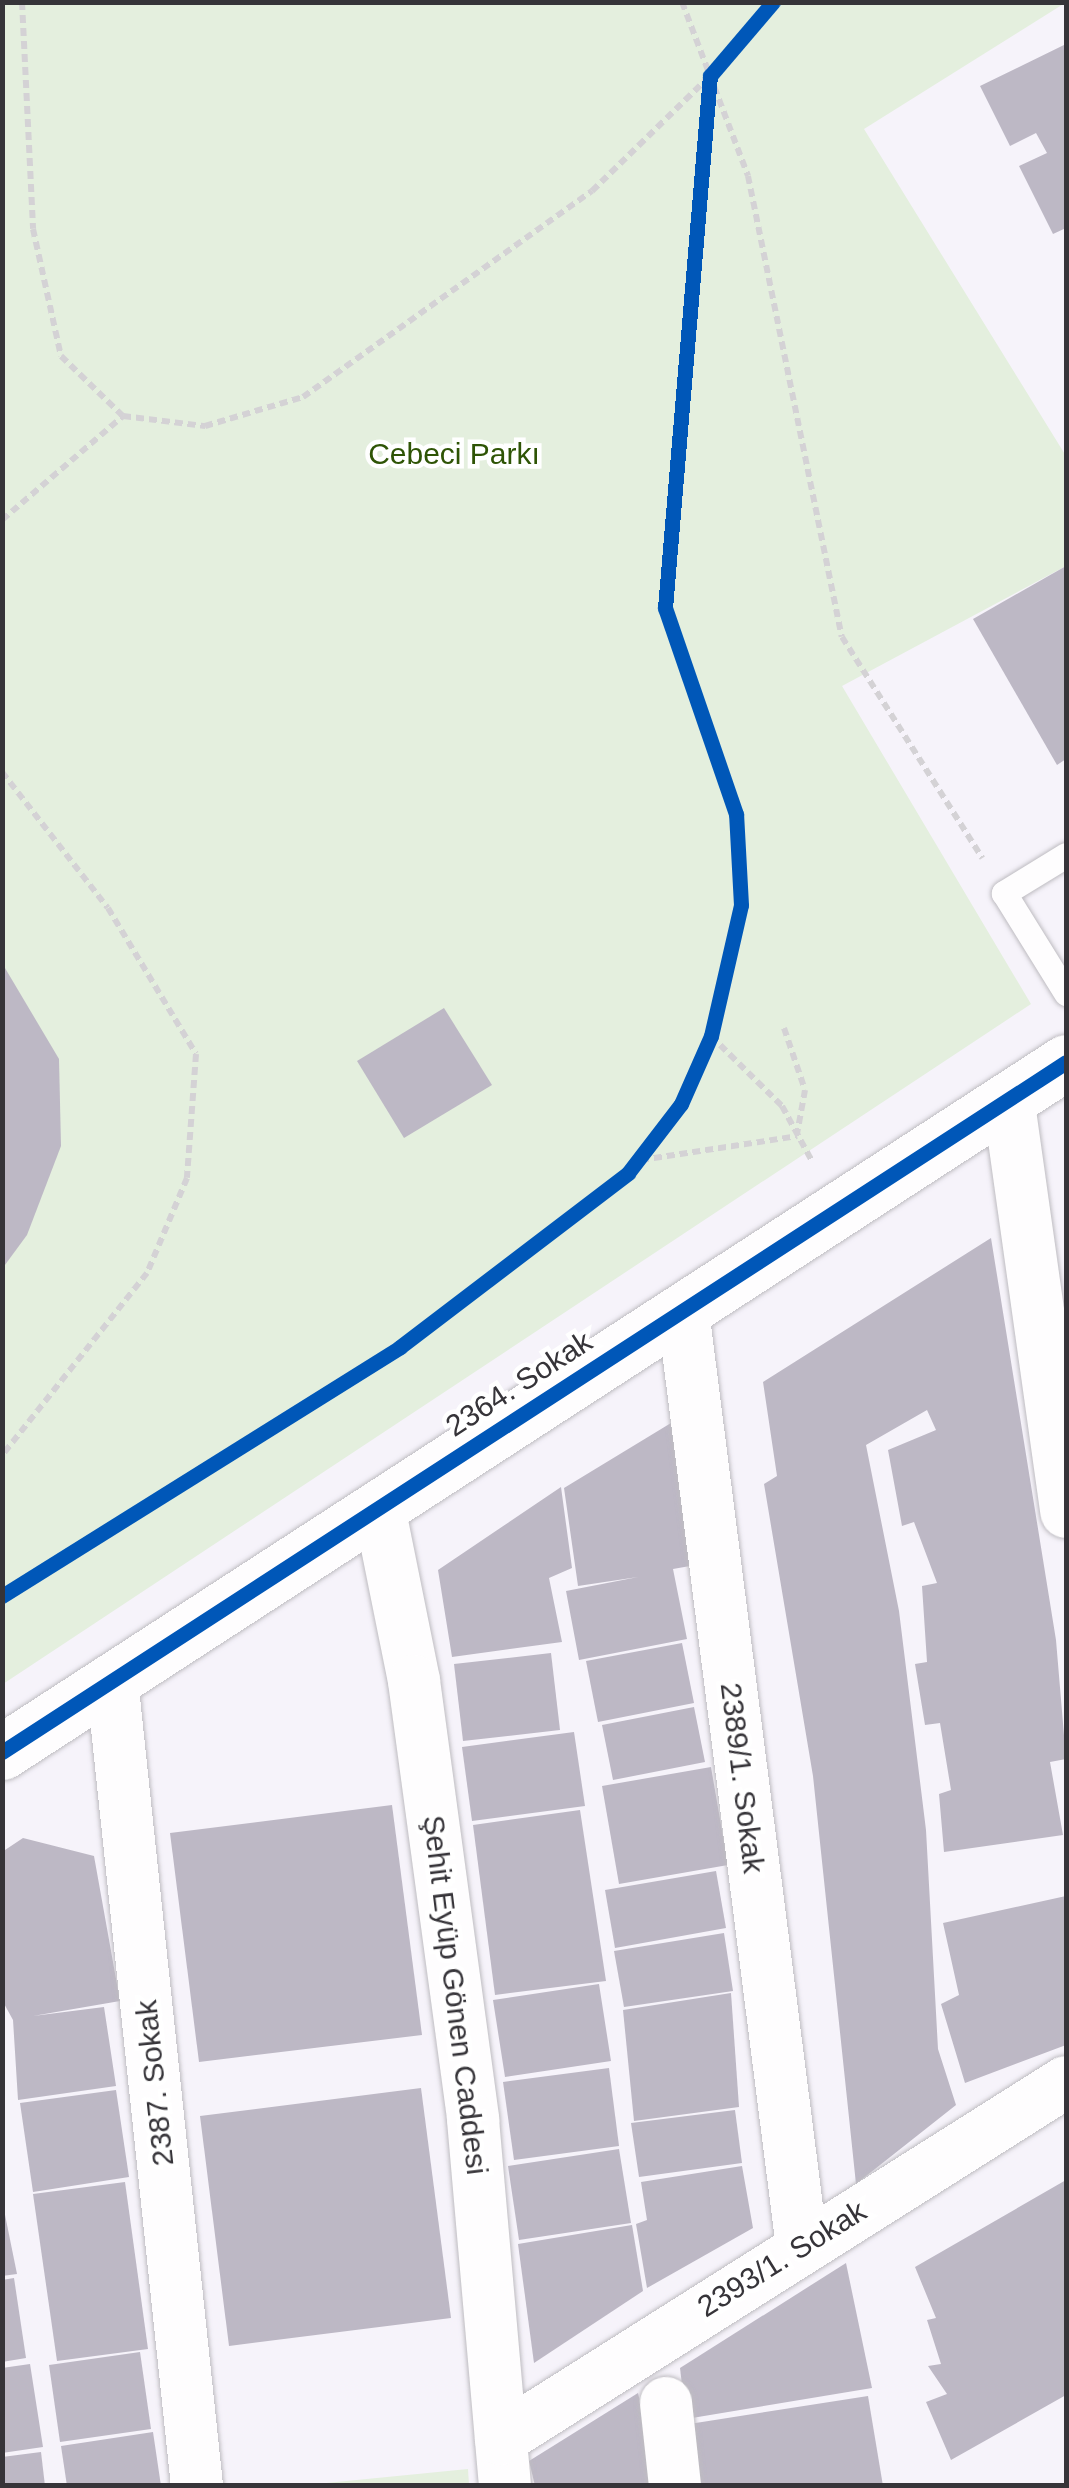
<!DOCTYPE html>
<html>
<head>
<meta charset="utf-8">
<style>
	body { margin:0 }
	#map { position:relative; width:1069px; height:2488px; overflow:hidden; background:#f6f3fa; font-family:Helvetica,sans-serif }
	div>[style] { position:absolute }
	.green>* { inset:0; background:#e4efde }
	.building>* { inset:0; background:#bdb8c5 }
	.path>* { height:6px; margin-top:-3px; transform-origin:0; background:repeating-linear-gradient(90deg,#d4d2d5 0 8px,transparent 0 13px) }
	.roads { filter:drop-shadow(0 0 2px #bebcc1) drop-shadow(0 0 2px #bebcc1) }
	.lane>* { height:25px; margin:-12.5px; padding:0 12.5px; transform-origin:12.5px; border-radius:12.5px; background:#fefdfe }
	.street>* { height:52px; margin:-26px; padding:0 26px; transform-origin:26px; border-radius:26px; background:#fefdfe }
	.secondary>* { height:55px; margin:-27.5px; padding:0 27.5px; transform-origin:27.5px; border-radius:27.5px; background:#fefdfe }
	.cycleway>* { height:15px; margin:-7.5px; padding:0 7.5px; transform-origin:7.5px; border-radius:7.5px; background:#0057b8 }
	span { translate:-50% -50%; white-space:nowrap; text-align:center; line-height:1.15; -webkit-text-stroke:9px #fff; paint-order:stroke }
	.park-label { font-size:30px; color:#2e5405 }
	.street-label { font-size:30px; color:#363439 }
	.frame { position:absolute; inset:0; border:5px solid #363439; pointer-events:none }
</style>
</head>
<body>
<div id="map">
	<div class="green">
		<i style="clip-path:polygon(3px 3px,1065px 3px,864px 129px,1066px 456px,1066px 566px,842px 686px,1031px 1004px,3px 1684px)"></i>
		<i style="clip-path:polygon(468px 2469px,469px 2485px,306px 2485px)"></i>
	</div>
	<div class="building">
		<i style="clip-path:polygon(1066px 44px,1066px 228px,1053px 234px,1019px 166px,1047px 153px,1036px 133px,1010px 146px,980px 86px)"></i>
		<i style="clip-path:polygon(1066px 566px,1066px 759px,1057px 765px,973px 619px)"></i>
		<i style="clip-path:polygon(2px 963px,59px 1059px,61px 1146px,27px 1235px,2px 1269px)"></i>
		<i style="clip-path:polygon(444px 1008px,492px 1085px,404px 1138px,357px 1061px)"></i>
		<i style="clip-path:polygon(991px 1238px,1056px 1640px,1066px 1759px,1050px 1762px,1063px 1835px,944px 1852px,939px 1794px,951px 1790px,940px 1723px,925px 1725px,915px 1664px,927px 1662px,922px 1586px,937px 1583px,914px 1522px,902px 1526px,888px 1450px,936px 1430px,927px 1410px,866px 1445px,899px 1611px,926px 1830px,938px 2049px,956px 2105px,856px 2184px,813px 1776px,764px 1484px,777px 1476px,763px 1382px)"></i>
		<i style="clip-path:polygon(671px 1423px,690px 1566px,673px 1569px,687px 1639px,579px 1660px,566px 1591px,638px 1577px,578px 1586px,564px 1488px)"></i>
		<i style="clip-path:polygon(561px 1487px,572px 1568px,549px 1578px,562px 1642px,452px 1657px,438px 1570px)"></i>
		<i style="clip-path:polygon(682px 1643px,694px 1703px,598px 1722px,586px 1661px)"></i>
		<i style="clip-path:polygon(551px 1653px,560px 1730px,463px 1741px,454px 1664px)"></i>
		<i style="clip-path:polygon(694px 1707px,705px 1762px,613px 1780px,602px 1725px)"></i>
		<i style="clip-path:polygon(574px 1732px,585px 1806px,472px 1821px,462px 1747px)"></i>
		<i style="clip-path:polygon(711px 1767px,728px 1865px,619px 1884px,602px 1786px)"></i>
		<i style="clip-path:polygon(392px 1805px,422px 2035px,199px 2062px,170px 1833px)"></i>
		<i style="clip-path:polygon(580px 1810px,606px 1981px,495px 1995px,473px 1825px)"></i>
		<i style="clip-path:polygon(23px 1838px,94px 1856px,120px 2001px,33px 2016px,104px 2007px,116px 2086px,18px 2100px,13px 2020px,2px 2000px,2px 1852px)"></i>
		<i style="clip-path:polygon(716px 1871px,726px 1928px,615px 1948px,605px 1890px)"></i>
		<i style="clip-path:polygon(1066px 1896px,1066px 2045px,965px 2083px,941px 2004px,959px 1995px,943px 1923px)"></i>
		<i style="clip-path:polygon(724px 1933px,733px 1991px,624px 2007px,614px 1951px)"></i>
		<i style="clip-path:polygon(599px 1984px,611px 2061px,505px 2077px,493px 2000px)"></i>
		<i style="clip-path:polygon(731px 1993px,739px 2107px,634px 2121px,623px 2010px)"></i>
		<i style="clip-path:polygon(609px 2068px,619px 2146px,514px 2160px,503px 2082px)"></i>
		<i style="clip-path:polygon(421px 2088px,451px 2318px,229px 2346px,200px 2116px)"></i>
		<i style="clip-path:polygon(116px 2090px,129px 2177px,33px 2192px,20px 2103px)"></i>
		<i style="clip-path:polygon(735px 2110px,742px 2163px,639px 2177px,631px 2123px)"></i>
		<i style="clip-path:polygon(619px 2149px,631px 2223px,519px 2240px,508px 2166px)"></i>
		<i style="clip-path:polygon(742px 2166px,753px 2228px,647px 2288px,636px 2224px,647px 2220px,641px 2182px)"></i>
		<i style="clip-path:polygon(1066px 2180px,1066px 2395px,951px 2460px,926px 2402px,947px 2394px,928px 2366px,941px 2364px,927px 2320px,936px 2318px,915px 2267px)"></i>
		<i style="clip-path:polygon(125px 2182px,148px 2349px,57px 2361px,33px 2194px)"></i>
		<i style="clip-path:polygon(2px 2200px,17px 2274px,2px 2276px)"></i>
		<i style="clip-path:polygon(632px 2225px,643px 2291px,534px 2363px,518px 2244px)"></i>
		<i style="clip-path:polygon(846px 2263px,872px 2388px,686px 2419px,680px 2368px)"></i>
		<i style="clip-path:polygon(14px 2278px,26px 2358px,2px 2362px,2px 2280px)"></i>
		<i style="clip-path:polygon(140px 2352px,151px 2429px,60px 2442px,49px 2365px)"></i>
		<i style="clip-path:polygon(30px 2364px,43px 2447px,2px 2453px,2px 2368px)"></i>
		<i style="clip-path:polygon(638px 2393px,660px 2486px,535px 2486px,529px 2461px)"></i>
		<i style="clip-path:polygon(868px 2396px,883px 2486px,693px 2486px,683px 2425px)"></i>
		<i style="clip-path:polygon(153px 2432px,161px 2486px,67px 2486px,61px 2446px)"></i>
		<i style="clip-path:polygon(41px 2452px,45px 2486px,2px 2486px,2px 2457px)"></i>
	</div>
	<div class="path">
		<i style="left:22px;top:2px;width:227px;rotate:87.2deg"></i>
		<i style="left:33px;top:229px;width:130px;rotate:77.6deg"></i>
		<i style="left:61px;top:356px;width:86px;rotate:44.1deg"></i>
		<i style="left:123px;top:416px;width:83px;rotate:7deg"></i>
		<i style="left:205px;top:426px;width:102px;rotate:-16.5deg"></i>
		<i style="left:303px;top:397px;width:355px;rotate:-35.5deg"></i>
		<i style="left:592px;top:191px;width:165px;rotate:-44.3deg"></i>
		<i style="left:682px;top:2px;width:186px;rotate:69.2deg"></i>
		<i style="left:748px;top:176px;width:470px;rotate:78.5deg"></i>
		<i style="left:842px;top:637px;width:262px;rotate:57.6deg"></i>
		<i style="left:2px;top:520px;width:160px;rotate:-40.7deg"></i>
		<i style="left:2px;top:772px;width:172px;rotate:52.1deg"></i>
		<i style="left:108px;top:908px;width:170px;rotate:58.9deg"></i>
		<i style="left:196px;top:1054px;width:124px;rotate:94.2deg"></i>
		<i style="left:187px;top:1178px;width:103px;rotate:112.8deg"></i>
		<i style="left:147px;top:1273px;width:233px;rotate:128.5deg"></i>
		<i style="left:784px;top:1028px;width:65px;rotate:71.3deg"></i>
		<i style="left:805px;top:1090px;width:45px;rotate:100.3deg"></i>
		<i style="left:711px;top:1036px;width:100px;rotate:44.6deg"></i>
		<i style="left:782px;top:1106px;width:63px;rotate:61.4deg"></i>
		<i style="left:641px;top:1160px;width:158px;rotate:-8.7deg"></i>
		<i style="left:2px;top:1596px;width:469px;rotate:-32deg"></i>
		<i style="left:400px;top:1347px;width:287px;rotate:-37.3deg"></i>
		<i style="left:628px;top:1173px;width:87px;rotate:-52.5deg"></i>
		<i style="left:681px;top:1104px;width:74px;rotate:-66.2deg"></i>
		<i style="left:711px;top:1036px;width:134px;rotate:-77.1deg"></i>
		<i style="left:741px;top:905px;width:91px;rotate:-93.1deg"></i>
		<i style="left:736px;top:814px;width:218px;rotate:-109deg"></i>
		<i style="left:665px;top:608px;width:534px;rotate:-85.17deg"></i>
		<i style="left:710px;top:76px;width:97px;rotate:-49.6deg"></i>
	</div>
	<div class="roads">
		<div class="lane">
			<i style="left:1066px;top:855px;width:73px;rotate:148.5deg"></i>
			<i style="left:1004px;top:893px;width:118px;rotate:58.2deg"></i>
		</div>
		<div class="street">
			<i style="left:1009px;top:1104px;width:412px;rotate:82deg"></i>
			<i style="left:683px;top:1311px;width:943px;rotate:82.75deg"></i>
			<i style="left:379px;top:1507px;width:177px;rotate:78.6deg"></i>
			<i style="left:414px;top:1681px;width:443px;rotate:82.3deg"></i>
			<i style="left:473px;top:2120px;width:367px;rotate:85deg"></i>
			<i style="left:112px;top:1680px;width:810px;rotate:83.98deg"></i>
			<i style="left:666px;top:2403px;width:83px;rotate:83.8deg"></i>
			<i style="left:501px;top:2439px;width:668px;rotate:-32.29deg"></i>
		</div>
		<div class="secondary">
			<i style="left:2px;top:1752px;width:1268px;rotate:-32.96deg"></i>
		</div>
	</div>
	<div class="cycleway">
		<i style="left:2px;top:1596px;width:469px;rotate:-32deg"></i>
		<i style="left:400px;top:1347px;width:287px;rotate:-37.3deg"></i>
		<i style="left:628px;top:1173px;width:87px;rotate:-52.5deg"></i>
		<i style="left:681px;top:1104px;width:74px;rotate:-66.2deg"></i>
		<i style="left:711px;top:1036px;width:134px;rotate:-77.1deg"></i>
		<i style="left:741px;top:905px;width:91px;rotate:-93.1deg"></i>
		<i style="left:736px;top:814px;width:218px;rotate:-109deg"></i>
		<i style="left:665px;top:608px;width:534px;rotate:-85.17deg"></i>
		<i style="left:710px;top:76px;width:97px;rotate:-49.6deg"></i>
		<i style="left:2px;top:1752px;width:1268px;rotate:-32.96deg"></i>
	</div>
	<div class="park-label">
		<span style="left:454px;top:454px">Cebeci Parkı</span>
	</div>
	<div class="street-label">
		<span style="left:519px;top:1384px;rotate:-33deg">2364. Sokak</span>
		<span style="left:742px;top:1778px;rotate:83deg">2389/1. Sokak</span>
		<span style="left:455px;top:1995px;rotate:83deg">Şehit Eyüp Gönen Caddesi</span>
		<span style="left:155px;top:2083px;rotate:-96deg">2387. Sokak</span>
		<span style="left:782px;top:2259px;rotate:-32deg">2393/1. Sokak</span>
	</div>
	<div class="frame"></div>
</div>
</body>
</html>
